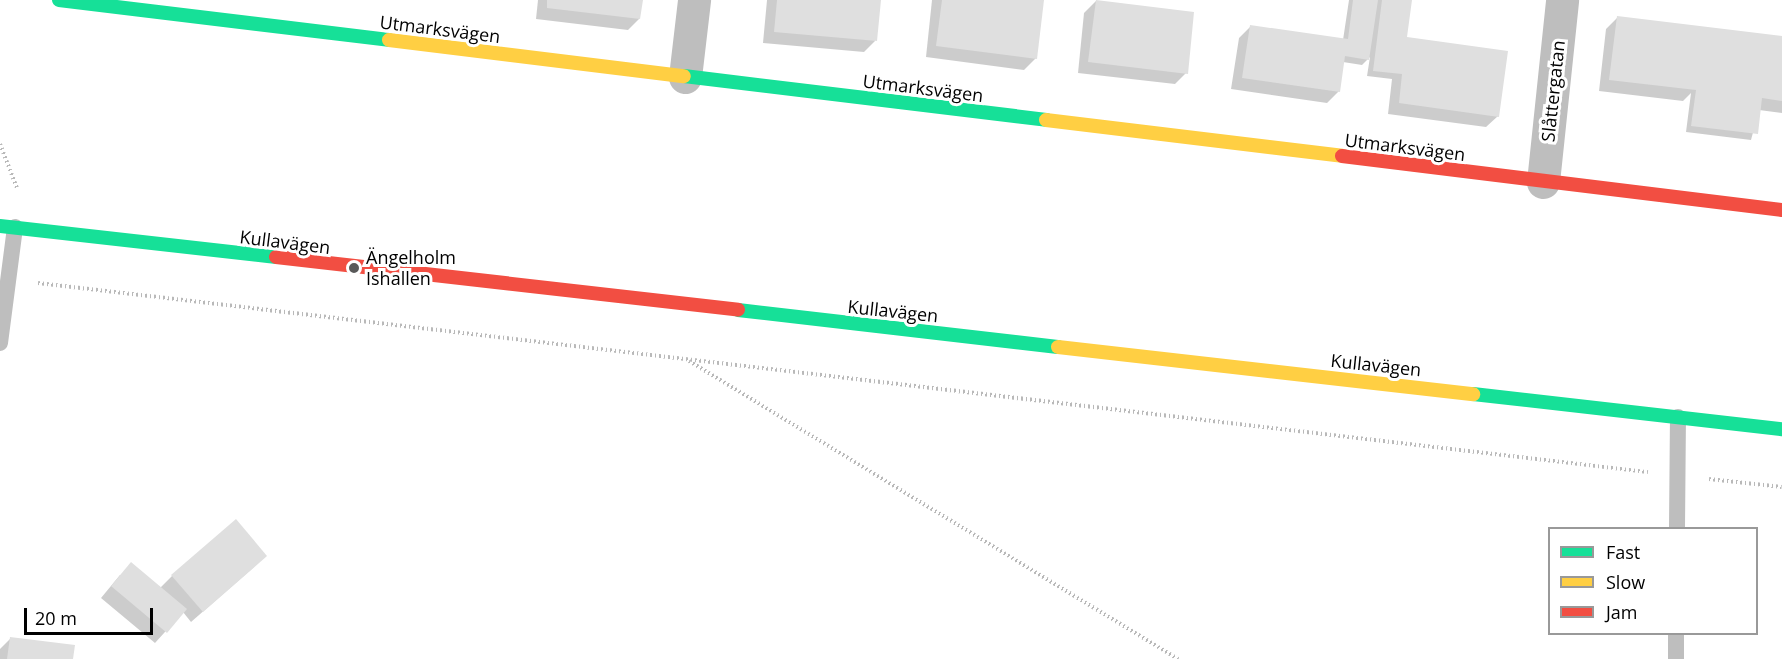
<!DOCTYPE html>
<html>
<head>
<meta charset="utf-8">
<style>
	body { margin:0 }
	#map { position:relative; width:1782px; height:659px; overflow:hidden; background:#fff; font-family:"Open Sans",sans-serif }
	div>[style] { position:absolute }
	.shadow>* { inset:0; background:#0003 }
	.building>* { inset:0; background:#dfdfdf }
	.path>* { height:4px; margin-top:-2px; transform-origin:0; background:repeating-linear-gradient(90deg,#b9b9b9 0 1.5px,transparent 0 4.5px) }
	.lane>* { height:16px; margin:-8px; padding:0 8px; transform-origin:8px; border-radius:8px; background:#bebebe }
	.street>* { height:33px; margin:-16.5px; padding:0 16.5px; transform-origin:16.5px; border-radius:16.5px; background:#bebebe }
	.fast>* { height:14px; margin:-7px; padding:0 7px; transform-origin:7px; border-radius:7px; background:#16e098 }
	.slow>* { height:14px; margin:-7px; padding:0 7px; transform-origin:7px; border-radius:7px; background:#ffcf43 }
	.jam>* { height:14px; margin:-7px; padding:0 7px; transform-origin:7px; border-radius:7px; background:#f24e42 }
	.dots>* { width:16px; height:16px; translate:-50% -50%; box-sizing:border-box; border:3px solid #fff; border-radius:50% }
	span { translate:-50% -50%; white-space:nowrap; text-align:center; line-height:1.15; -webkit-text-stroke:6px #fff; paint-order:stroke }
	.street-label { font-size:18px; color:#000 }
	.poi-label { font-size:18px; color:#000 }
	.left { translate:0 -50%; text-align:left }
	.legend { position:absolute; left:1548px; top:527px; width:210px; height:108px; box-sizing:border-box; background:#fff; border:2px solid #999; margin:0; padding:8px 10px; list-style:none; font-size:18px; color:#000 }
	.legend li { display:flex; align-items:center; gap:12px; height:30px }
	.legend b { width:30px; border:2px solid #999 }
	.scale { position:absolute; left:24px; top:608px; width:129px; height:27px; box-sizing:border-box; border:3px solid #000; border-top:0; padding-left:8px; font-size:18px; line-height:21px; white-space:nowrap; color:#000; -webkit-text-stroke:4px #fff; paint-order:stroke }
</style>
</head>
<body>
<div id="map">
	<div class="shadow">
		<i style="clip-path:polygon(538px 0,641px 0,639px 19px,628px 30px,536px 19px)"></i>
		<i style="clip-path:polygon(767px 0,879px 0,875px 41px,864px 52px,763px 43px)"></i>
		<i style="clip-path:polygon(932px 0,1043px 0,1036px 58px,1024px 70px,926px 57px)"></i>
		<i style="clip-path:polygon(1349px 0,1410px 0,1405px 42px,1498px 116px,1486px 127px,1388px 114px,1392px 79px,1367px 76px,1370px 57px,1362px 65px,1343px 62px,1339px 91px,1327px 103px,1231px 89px,1239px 38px,1251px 26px,1343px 40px)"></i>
		<i style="clip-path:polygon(1096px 1px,1193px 13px,1186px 73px,1175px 84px,1078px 73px,1084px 13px)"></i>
		<i style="clip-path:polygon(1617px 18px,1782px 37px,1782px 113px,1759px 110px,1751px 140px,1686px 132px,1691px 93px,1683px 101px,1599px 91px,1606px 29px)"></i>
		<i style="clip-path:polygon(254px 567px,191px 622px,183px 612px,155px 643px,101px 598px,120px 575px,160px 588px,172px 576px)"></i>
		<i style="clip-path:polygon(11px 638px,72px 659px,0 659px,0 649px)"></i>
	</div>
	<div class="building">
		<i style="clip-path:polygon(547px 0,643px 0,640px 19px,547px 8px)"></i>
		<i style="clip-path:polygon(777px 0,881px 0,877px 41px,774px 32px)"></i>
		<i style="clip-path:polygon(942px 0,1044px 0,1037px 59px,936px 46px)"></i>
		<i style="clip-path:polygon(1096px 0,1194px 12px,1188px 74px,1088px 62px)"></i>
		<i style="clip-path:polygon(1353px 0,1378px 0,1369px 60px,1345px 56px,1340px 92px,1242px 78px,1250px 25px,1348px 39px)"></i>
		<i style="clip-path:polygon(1382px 0,1412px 0,1407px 37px,1508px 51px,1499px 117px,1399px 103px,1402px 74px,1373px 71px)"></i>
		<i style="clip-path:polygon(1617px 16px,1782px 36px,1782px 101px,1762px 98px,1758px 134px,1691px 126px,1696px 90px,1609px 80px)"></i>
		<i style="clip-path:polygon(236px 519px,267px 556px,203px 612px,171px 575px)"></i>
		<i style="clip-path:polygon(131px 562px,187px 609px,167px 633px,111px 586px)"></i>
		<i style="clip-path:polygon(10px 637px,75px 645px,73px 659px,7px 659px)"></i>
	</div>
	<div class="path">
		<i style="left:0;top:144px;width:47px;rotate:68.9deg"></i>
		<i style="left:38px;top:283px;width:1621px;rotate:6.7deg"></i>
		<i style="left:689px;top:361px;width:573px;rotate:31.36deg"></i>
		<i style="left:1709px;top:479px;width:73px;rotate:6.3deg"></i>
	</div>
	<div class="lane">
		<i style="left:0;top:343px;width:117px;rotate:-82.6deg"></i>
		<i style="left:1677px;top:528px;width:111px;rotate:-89.5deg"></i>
		<i style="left:1676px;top:659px;width:25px;rotate:-90deg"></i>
	</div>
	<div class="street">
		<i style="left:685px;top:77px;width:78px;rotate:-83.3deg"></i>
		<i style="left:1543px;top:182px;width:183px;rotate:-84deg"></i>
	</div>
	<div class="fast">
		<i style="left:59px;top:0;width:332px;rotate:6.9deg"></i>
		<i style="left:684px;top:76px;width:365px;rotate:6.9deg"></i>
		<i style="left:0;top:226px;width:278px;rotate:6.4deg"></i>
		<i style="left:738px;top:310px;width:322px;rotate:6.6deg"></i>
		<i style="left:1473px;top:394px;width:311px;rotate:6.5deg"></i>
	</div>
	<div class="slow">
		<i style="left:389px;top:40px;width:297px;rotate:7deg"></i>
		<i style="left:1046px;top:120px;width:298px;rotate:6.9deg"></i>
		<i style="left:1058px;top:347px;width:418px;rotate:6.5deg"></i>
	</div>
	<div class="jam">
		<i style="left:1342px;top:156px;width:443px;rotate:7deg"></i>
		<i style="left:276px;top:257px;width:465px;rotate:6.5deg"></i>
	</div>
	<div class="dots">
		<i style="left:354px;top:268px;background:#595959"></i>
	</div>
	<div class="street-label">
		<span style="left:440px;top:29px;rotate:7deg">Utmarksvägen</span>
		<span style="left:923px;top:88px;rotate:7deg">Utmarksvägen</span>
		<span style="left:1553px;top:91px;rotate:-84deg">Slåttergatan</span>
		<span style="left:1405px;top:147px;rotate:7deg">Utmarksvägen</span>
		<span style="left:285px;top:242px;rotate:7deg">Kullavägen</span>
		<span style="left:893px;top:311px;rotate:6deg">Kullavägen</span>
		<span style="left:1376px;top:365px;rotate:6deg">Kullavägen</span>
	</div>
	<div class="poi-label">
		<span class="left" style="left:366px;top:268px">Ängelholm<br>Ishallen</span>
	</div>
	<ul class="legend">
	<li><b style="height:8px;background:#16e098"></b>Fast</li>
	<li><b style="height:8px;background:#ffcf43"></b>Slow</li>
	<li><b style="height:8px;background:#f24e42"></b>Jam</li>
	</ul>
	<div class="scale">20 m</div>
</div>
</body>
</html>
